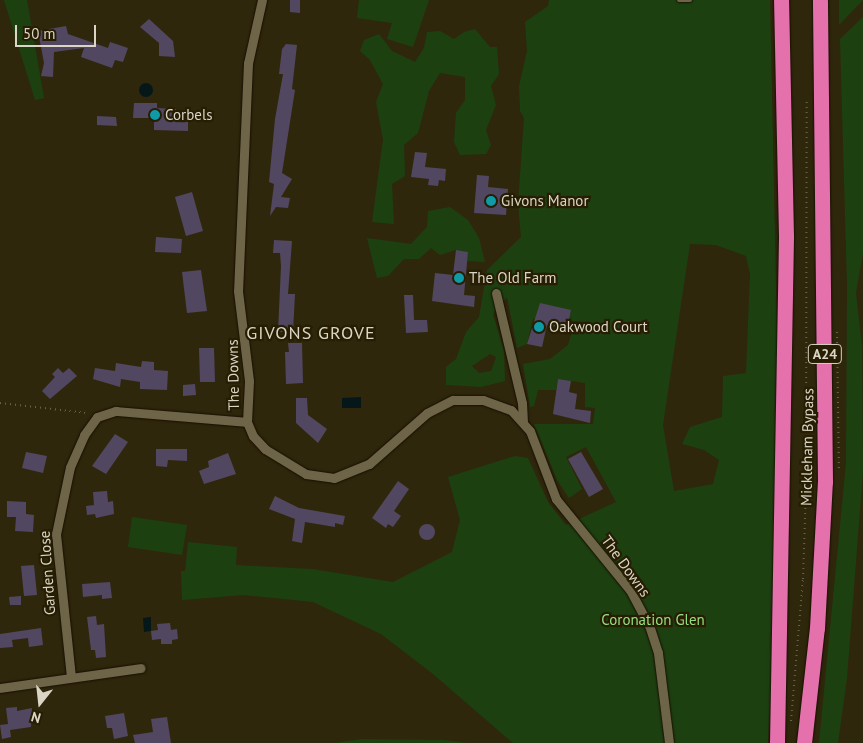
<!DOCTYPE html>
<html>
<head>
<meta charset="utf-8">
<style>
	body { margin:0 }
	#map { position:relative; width:863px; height:743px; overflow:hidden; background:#2f270c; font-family:"PT Sans",sans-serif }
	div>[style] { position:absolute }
	.green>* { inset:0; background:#1d4011 }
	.water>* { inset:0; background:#06171a }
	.round { border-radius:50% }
	.building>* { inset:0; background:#524760 }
	.path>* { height:2px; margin-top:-1px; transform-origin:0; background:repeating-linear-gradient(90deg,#68614a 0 1px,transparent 0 5px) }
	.roads { filter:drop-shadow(0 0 1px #170f00) drop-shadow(0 0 1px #170f00) }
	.lane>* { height:4.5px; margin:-2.25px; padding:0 2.25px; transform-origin:2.25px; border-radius:2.25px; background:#6e6549 }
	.street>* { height:9px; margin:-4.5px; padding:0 4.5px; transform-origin:4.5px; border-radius:4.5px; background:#6e6549 }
	.highway>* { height:15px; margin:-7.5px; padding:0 7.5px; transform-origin:7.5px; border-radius:7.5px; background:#e571ac }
	.dots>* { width:14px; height:14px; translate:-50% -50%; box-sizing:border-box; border:2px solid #261d03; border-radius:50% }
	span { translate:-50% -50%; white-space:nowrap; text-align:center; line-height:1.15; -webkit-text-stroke:4.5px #261d03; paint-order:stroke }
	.shield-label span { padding:1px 4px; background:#261d03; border:1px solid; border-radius:4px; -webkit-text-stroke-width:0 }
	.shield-label { font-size:14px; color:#dad5c5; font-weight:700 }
	.poi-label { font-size:15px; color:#dad5c5 }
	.left { translate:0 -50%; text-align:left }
	.street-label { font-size:15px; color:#dad5c5 }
	.park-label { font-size:15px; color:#94e07e }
	.quarter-label { font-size:18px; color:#dad5c5; letter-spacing:1px }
	.north { position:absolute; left:15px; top:678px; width:50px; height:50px; -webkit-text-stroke:4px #261d03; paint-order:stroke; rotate:196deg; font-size:14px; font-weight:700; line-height:20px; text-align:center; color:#dad5c5 }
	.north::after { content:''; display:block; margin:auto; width:18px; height:22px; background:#dad5c5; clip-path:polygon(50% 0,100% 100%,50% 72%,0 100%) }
	.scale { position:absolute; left:15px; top:25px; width:81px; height:22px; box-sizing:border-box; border:2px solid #dad5c5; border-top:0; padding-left:6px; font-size:15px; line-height:18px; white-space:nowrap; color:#dad5c5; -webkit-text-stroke:4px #261d03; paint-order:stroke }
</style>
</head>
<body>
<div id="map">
	<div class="green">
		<i style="clip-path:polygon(4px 0,27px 0,44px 98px,35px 100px)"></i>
		<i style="clip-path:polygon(359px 0,429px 0,413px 47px,387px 39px,392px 23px,357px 18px)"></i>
		<i style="clip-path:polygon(evenodd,549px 0,770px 0,777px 333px,775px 621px,768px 743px,513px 743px,433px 674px,381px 634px,313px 602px,243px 595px,182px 600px,181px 571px,185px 571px,188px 542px,237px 547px,236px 565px,312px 569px,393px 582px,452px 552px,460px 520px,448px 477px,515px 456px,528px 458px,548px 502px,566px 525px,616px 502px,586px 447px,566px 457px,582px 489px,569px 498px,557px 480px,534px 424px,593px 424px,595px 408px,585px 407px,585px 383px,558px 379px,556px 390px,538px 390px,534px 406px,530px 407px,523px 364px,550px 359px,568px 345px,572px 332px,567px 329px,571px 310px,533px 319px,527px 344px,517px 348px,507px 297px,493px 314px,504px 351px,505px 381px,481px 387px,446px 385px,446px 367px,456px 359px,466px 332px,479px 317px,487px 270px,521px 237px,518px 204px,524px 118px,520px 111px,519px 86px,527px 51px,525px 22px,548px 6px,549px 0,690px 244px,716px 245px,746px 256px,750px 274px,746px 373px,723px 376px,722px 417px,690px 427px,682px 444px,704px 450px,719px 460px,713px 484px,674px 491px,663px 425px,690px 244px,549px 0,490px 354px,496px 357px,491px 371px,479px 373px,472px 366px,490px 354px)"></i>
		<i style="clip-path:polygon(839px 0,863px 0,839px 25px)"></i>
		<i style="clip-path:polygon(863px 17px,863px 253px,856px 293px,862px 347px,863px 471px,847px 678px,838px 743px,819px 743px,846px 463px,847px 285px,840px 39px)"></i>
		<i style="clip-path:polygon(475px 29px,490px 47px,497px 47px,499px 74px,491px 86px,496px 105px,486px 130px,491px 145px,486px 154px,460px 155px,454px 142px,456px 113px,465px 100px,465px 77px,440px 73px,429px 91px,418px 133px,404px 145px,405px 176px,392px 184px,394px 224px,372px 222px,383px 139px,376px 102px,383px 84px,370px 60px,360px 51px,364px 40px,379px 34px,392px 51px,415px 62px,424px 48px,427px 32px,440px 31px,454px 39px,464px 32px)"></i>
		<i style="clip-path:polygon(450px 207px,468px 220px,479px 238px,485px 262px,467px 261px,468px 252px,456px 250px,440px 255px,431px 248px,419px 259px,404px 259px,388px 276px,377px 278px,367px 238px,411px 244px,427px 227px,428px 211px)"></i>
		<i style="clip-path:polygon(132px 517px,187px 525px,182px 555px,128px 547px)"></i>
		<i style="clip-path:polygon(361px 739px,445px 740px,466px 743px,335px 743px)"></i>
	</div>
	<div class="water">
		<i class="round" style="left:139px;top:83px;width:14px;height:14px"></i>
		<i style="clip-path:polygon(361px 397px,361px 408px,342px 408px,342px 398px)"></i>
		<i style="clip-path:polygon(151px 617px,151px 631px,144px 632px,143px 618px)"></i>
	</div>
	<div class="building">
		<i style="clip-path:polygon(290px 0,300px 0,300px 13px,290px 12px)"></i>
		<i style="clip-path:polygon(149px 19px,173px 41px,175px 57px,159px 56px,159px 43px,140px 27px)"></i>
		<i style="clip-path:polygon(66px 26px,68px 34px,108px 48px,110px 42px,128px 48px,123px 62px,115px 60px,112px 68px,81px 57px,84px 48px,54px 52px,53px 77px,41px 76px,44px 63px,38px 31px)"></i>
		<i style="clip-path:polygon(286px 44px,297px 45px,292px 89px,295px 90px,282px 173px,292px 179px,281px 197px,290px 198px,288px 208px,276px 207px,270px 216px,274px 184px,269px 182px,275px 119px,283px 74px,279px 74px,282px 49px)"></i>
		<i style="clip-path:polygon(134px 103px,157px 103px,157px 108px,176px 109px,176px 122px,188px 122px,188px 131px,154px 130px,154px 118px,133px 118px)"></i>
		<i style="clip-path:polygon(97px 116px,116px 117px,117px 126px,97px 125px)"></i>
		<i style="clip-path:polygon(415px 152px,427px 153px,425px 167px,446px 169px,445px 181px,439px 180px,438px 186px,428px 185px,429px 179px,411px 177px)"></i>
		<i style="clip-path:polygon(477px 175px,489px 176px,488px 187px,508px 189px,506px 215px,474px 213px)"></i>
		<i style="clip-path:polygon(192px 192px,203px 231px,186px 236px,175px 197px)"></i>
		<i style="clip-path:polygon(156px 237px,182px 239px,181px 253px,155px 252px)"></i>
		<i style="clip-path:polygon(274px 240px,292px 241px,288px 294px,295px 294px,293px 332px,278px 332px,281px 266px,280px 253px,273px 253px)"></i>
		<i style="clip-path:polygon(456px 250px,468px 252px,464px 295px,475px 296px,474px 307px,432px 301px,435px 273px,453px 275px)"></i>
		<i style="clip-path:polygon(201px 270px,207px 311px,187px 313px,182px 272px)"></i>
		<i style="clip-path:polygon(404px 295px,413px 295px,414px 320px,427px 320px,428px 332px,406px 333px)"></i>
		<i style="clip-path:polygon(540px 303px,571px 310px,567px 329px,547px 325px,542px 347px,527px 344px)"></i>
		<i style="clip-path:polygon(288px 343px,302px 343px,303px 383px,286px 384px,285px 352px,289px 352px)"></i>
		<i style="clip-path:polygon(199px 348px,214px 348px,215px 382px,200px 382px)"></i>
		<i style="clip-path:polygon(142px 361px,154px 362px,154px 370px,168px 371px,167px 390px,140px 389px,140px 382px,121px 379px,120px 387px,93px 379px,95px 368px,115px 371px,116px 363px,141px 367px)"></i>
		<i style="clip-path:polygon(58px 368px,63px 373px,69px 368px,77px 376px,50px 399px,42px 391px,55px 377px,52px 374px)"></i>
		<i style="clip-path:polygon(558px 379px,571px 381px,569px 392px,577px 394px,575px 409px,591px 411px,590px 423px,553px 414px)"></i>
		<i style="clip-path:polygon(195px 384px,196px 395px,183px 396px,183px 385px)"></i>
		<i style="clip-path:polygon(296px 398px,307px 398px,308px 415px,327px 429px,318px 443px,296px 423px)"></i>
		<i style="clip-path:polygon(115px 434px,128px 442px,106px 474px,92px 466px)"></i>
		<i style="clip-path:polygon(156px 449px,187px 449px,187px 461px,168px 460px,167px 467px,156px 466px)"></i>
		<i style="clip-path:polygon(26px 452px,47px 456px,43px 473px,22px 468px)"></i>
		<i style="clip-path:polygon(581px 452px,603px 489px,589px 497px,568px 459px)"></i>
		<i style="clip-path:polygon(228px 453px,236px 474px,204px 484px,199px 471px,209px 467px,208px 461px)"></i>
		<i style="clip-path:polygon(398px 481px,409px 489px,394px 511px,401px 516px,393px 527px,388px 524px,386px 528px,372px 518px)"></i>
		<i style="clip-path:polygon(107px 491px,108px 502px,113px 501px,114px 514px,96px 518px,95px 514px,87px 515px,86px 506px,94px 505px,93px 492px)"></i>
		<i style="clip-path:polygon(275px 496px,299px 508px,345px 516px,343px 525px,335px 523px,335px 527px,305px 522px,302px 543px,292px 541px,295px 519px,269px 509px)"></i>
		<i style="clip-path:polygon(7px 501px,26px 502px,26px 514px,34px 515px,33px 532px,15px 531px,16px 517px,7px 517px)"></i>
		<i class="round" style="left:419px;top:524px;width:16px;height:16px"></i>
		<i style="clip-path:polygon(34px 565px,37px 595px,24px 596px,21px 566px)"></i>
		<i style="clip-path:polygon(110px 582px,112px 598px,102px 599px,102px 595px,83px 597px,82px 584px)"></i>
		<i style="clip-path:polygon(21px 596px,21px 605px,10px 605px,9px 597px)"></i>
		<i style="clip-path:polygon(96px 616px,97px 625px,104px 624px,106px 657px,96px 658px,95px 650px,91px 650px,87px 617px)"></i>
		<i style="clip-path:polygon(170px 623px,171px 630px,177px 629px,178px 639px,172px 640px,172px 644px,161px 644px,161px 639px,152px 640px,151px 631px,158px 630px,157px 624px)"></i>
		<i style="clip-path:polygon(41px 628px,43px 645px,29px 647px,28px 638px,12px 640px,13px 647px,0 648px,0 634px)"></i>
		<i style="clip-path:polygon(17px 707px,17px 711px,32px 708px,31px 727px,10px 730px,11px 737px,2px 739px,0 725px,8px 724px,6px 708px)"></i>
		<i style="clip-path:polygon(124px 713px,128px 736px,114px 739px,112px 728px,107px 728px,105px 716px)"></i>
		<i style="clip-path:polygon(167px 717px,171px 743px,135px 743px,133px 735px,153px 732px,151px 719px)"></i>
	</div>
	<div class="path">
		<i style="left:837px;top:332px;width:140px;rotate:89.2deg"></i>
		<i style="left:0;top:403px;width:88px;rotate:6.6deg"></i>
		<i style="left:791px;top:721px;width:143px;rotate:-85.2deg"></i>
		<i style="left:803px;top:579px;width:91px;rotate:-88.1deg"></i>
		<i style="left:806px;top:488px;width:386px;rotate:-89.9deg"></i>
	</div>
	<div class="roads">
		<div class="lane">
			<i style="left:679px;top:0;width:11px"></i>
		</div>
		<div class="street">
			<i style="left:262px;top:0;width:65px;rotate:102.5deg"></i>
			<i style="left:248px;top:63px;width:228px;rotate:92.5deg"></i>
			<i style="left:238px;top:291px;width:91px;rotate:83deg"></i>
			<i style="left:249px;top:381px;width:41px;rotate:92.8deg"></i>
			<i style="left:247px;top:422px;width:15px;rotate:67deg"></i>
			<i style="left:253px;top:436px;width:18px;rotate:47deg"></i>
			<i style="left:265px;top:449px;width:48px;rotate:31.4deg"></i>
			<i style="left:306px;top:474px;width:28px;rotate:8deg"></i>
			<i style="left:334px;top:478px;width:38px;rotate:-22deg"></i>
			<i style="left:369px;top:464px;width:77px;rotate:-41.3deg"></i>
			<i style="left:427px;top:413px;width:29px;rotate:-27deg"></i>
			<i style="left:453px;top:400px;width:30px"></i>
			<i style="left:483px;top:400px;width:30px;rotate:20deg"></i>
			<i style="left:511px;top:410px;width:28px;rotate:48deg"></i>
			<i style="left:530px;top:431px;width:73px;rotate:69.1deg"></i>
			<i style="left:556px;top:499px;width:117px;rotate:50.9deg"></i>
			<i style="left:630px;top:590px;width:40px;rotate:62deg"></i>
			<i style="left:649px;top:625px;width:29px;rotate:72deg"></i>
			<i style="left:658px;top:653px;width:91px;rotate:83deg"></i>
			<i style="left:496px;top:293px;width:113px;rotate:76.7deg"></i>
			<i style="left:522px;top:403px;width:18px;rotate:87deg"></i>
			<i style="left:71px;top:677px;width:144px;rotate:-96deg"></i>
			<i style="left:56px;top:534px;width:68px;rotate:-78.2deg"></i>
			<i style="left:70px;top:467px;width:35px;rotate:-66deg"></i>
			<i style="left:84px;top:435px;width:22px;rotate:-54deg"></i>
			<i style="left:97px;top:417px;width:20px;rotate:-18deg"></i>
			<i style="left:116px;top:411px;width:131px;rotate:4.8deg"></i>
			<i style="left:0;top:688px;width:142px;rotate:-8.1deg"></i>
		</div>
		<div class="highway">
			<i style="left:777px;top:743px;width:507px;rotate:-88.98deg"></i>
			<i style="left:786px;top:236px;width:236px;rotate:-91.2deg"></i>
			<i style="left:804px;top:743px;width:116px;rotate:-83.6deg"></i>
			<i style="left:817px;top:628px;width:146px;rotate:-86.9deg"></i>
			<i style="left:825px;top:482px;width:482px;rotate:-90.6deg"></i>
		</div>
	</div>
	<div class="dots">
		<i style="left:155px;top:115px;background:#0f9aa8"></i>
		<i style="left:491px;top:201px;background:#0f9aa8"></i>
		<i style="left:459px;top:278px;background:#0f9aa8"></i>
		<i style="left:539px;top:327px;background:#0f9aa8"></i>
	</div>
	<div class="shield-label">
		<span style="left:825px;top:354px">A24</span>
	</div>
	<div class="poi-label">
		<span class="left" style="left:165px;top:115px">Corbels</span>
		<span class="left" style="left:501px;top:201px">Givons Manor</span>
		<span class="left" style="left:469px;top:278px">The Old Farm</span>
		<span class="left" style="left:549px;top:327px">Oakwood Court</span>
	</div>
	<div class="street-label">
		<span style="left:233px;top:375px;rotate:-91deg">The Downs</span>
		<span style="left:807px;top:447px;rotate:-89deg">Mickleham Bypass</span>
		<span style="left:626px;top:566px;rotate:54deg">The Downs</span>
		<span style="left:47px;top:573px;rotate:-94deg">Garden Close</span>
	</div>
	<div class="park-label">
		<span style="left:653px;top:620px">Coronation Glen</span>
	</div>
	<div class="quarter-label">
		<span style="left:311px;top:333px">GIVONS GROVE</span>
	</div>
	<div class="north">N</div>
	<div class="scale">50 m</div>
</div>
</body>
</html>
